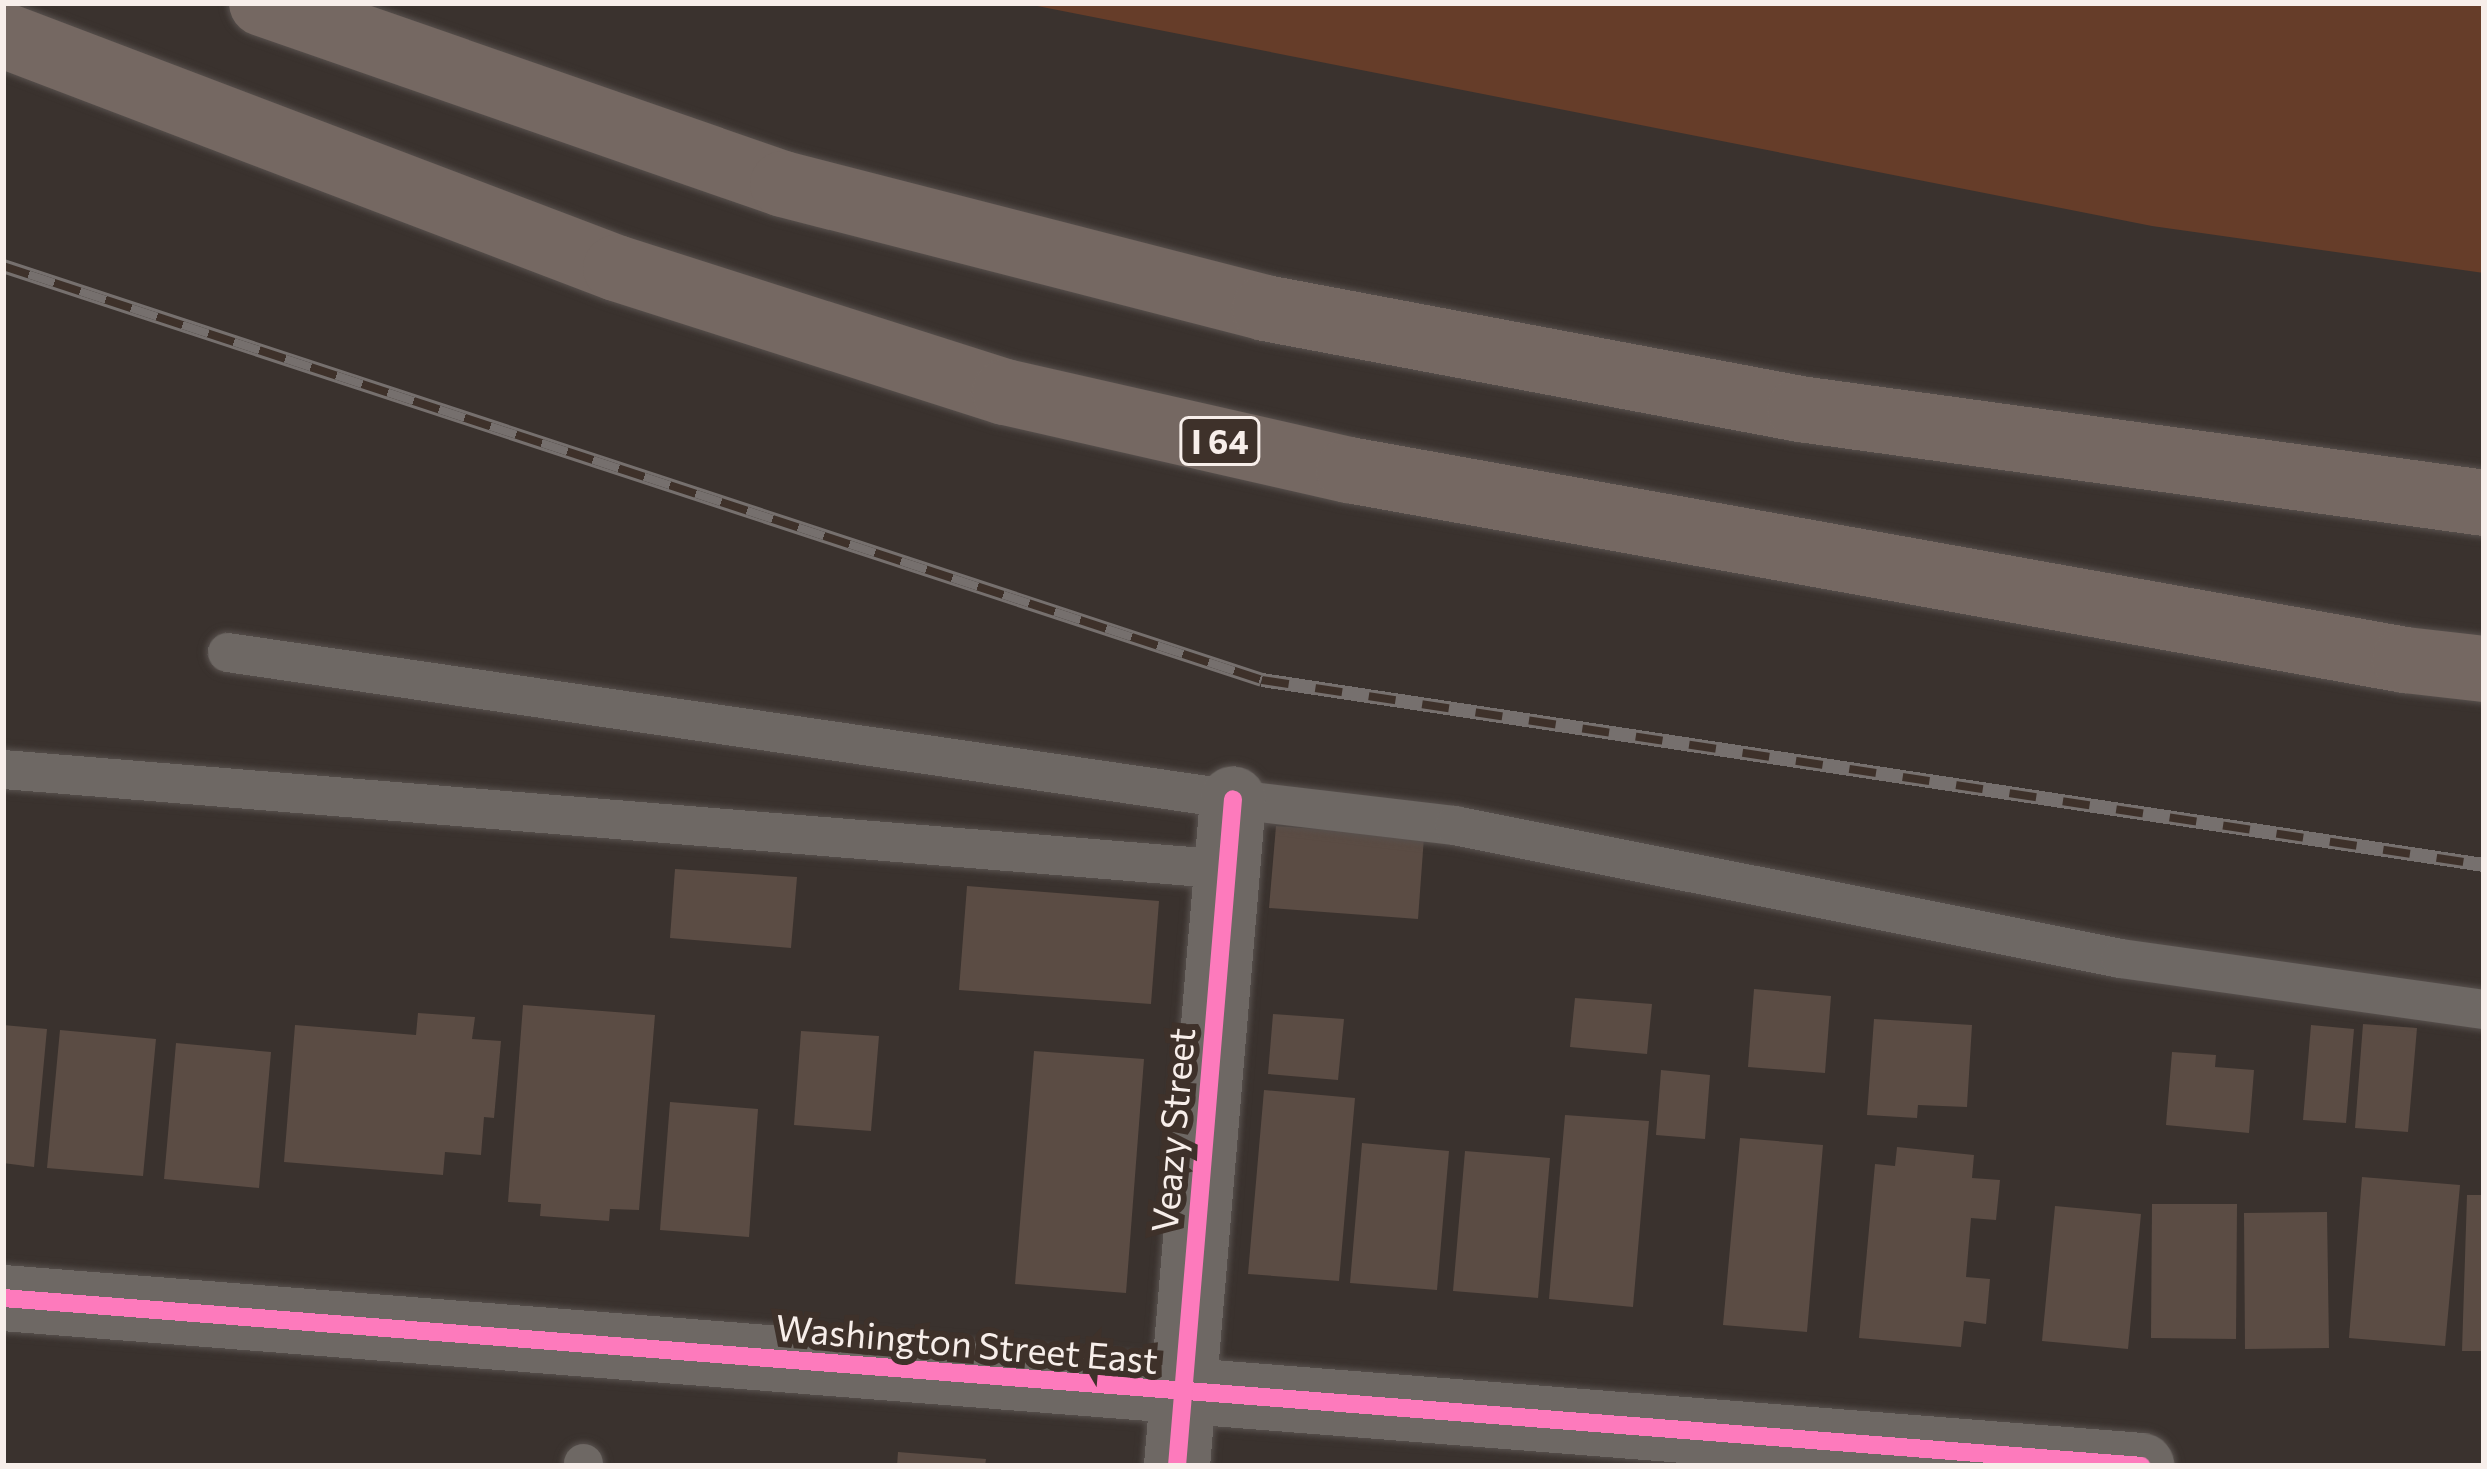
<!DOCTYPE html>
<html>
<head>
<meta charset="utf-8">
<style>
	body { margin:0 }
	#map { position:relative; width:2487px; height:1469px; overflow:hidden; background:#3a322e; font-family:Commissioner,sans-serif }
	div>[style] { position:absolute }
	.green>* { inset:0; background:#663d29 }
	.building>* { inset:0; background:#5b4c44 }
	.roads { filter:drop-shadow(0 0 3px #58514e) drop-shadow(0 0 3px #58514e) }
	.service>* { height:39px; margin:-19.5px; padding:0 19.5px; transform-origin:19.5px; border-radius:19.5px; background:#6e6864 }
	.minor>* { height:66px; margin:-33px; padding:0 33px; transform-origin:33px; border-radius:33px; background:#6e6864 }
	.tertiary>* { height:66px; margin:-33px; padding:0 33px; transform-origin:33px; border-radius:33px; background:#6e6864 }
	.motorway>* { height:66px; margin:-33px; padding:0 33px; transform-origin:33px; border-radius:33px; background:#756862 }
	.rail>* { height:14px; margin-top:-7px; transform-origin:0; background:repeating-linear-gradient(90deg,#3e312a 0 27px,#76706e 0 54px); box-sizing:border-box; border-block:3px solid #76706e }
	.cycleway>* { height:18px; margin:-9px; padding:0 9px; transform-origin:9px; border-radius:9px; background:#fd7abc }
	span { translate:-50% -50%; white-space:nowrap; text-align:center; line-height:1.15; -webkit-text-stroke:12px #3e312a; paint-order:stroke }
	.shield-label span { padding:3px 9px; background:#3e312a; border:3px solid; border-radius:9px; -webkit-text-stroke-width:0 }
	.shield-label { font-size:33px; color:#f7eeea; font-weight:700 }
	.street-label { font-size:36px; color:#f7eeea }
	.frame { position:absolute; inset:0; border:6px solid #f7eeea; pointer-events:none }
</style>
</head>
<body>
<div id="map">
	<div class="green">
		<i style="clip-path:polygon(1022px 3px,2484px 3px,2484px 273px,2152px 226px)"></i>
	</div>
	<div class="building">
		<i style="clip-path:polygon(1276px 826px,1424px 837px,1418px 919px,1269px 908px)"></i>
		<i style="clip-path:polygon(675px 869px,797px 877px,791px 948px,670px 938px)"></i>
		<i style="clip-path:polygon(967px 886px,1159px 901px,1151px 1004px,959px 990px)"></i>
		<i style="clip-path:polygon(1754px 989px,1831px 996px,1825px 1073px,1748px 1067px)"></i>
		<i style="clip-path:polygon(1575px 998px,1652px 1004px,1647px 1054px,1570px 1047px)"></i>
		<i style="clip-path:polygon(523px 1005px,655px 1015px,639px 1210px,610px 1209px,609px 1221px,540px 1216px,541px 1204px,508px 1202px)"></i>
		<i style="clip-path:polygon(418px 1013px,475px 1017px,472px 1039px,501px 1041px,494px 1118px,484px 1117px,481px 1155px,445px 1152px,443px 1175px,284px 1162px,295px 1025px,416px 1035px)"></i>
		<i style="clip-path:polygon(1273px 1014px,1344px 1019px,1338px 1080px,1268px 1074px)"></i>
		<i style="clip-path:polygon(1874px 1019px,1972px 1025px,1967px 1107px,1918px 1105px,1917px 1118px,1867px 1115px)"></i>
		<i style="clip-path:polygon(2363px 1024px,2417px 1028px,2408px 1132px,2355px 1128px)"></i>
		<i style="clip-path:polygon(3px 1025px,47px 1029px,34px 1167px,3px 1163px)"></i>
		<i style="clip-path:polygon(2311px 1025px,2354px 1029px,2346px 1123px,2303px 1120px)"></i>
		<i style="clip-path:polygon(60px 1030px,156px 1039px,143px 1176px,47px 1168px)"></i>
		<i style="clip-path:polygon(801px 1031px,879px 1036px,871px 1131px,794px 1125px)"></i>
		<i style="clip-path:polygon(176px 1043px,271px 1052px,259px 1188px,164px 1179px)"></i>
		<i style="clip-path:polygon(1034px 1051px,1144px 1059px,1126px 1293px,1015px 1284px)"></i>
		<i style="clip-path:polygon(2172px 1052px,2216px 1055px,2215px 1067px,2254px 1070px,2249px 1133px,2166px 1125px)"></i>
		<i style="clip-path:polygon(1661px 1070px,1710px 1075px,1705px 1139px,1656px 1135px)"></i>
		<i style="clip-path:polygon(1264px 1090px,1355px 1098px,1339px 1281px,1248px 1274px)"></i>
		<i style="clip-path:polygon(670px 1102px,758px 1109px,749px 1237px,660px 1230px)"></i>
		<i style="clip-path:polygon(1565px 1115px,1649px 1121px,1633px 1307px,1549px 1299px)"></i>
		<i style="clip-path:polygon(1740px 1138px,1823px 1145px,1807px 1332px,1723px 1325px)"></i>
		<i style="clip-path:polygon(1362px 1143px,1449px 1151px,1437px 1290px,1350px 1283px)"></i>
		<i style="clip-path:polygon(1897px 1147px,1974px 1155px,1972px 1178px,2000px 1180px,1996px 1220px,1971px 1218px,1966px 1277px,1990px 1279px,1986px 1324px,1964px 1321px,1961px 1347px,1859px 1338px,1875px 1164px,1895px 1166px)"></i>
		<i style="clip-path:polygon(1465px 1151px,1550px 1158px,1538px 1298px,1453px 1291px)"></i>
		<i style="clip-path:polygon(2362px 1177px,2460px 1185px,2445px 1346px,2349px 1338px)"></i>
		<i style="clip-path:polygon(2467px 1195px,2484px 1195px,2484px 1351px,2462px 1351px)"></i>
		<i style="clip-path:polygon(2152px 1204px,2237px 1204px,2236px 1339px,2151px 1338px)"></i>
		<i style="clip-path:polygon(2055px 1206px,2141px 1214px,2128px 1349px,2042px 1341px)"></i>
		<i style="clip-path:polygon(2327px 1212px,2329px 1348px,2245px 1349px,2244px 1213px)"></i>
		<i style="clip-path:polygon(898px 1452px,986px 1459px,985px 1466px,897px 1466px)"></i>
	</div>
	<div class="roads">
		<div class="service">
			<i style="left:227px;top:652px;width:1017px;rotate:8.31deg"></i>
			<i style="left:1233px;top:799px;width:223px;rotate:6.7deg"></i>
			<i style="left:1454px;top:825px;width:679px;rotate:11.29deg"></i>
			<i style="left:2120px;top:958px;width:368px;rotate:8deg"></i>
			<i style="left:3px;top:769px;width:1228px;rotate:4.67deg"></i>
			<i style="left:583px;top:1466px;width:3px;rotate:-90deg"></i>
		</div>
		<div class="minor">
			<i style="left:1177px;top:1466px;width:669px;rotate:-85.2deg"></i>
		</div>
		<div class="tertiary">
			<i style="left:3px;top:1298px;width:2145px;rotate:4.49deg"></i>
		</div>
		<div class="motorway">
			<i style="left:262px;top:3px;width:552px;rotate:19.16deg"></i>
			<i style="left:783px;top:184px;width:498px;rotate:14.4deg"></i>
			<i style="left:1265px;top:308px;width:544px;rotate:10.69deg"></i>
			<i style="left:1800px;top:409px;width:690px;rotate:7.82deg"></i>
			<i style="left:3px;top:35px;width:656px;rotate:20.81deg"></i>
			<i style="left:616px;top:268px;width:408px;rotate:17.7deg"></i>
			<i style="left:1005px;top:392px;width:353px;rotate:12.8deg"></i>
			<i style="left:1349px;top:470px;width:1073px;rotate:10.2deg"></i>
			<i style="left:2405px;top:660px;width:80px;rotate:6.5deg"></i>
		</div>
	</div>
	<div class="rail">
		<i style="left:3px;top:266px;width:1325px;rotate:18.2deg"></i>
		<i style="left:1262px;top:680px;width:1236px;rotate:8.61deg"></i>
	</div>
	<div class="cycleway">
		<i style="left:3px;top:1298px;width:2145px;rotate:4.49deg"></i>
		<i style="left:1177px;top:1466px;width:669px;rotate:-85.2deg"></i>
	</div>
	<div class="shield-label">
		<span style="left:1220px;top:441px">I 64</span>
	</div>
	<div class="street-label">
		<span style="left:1172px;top:1130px;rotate:-85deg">Veazy Street</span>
		<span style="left:967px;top:1343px;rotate:5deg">Washington Street East</span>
	</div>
	<div class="frame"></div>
</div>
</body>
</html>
